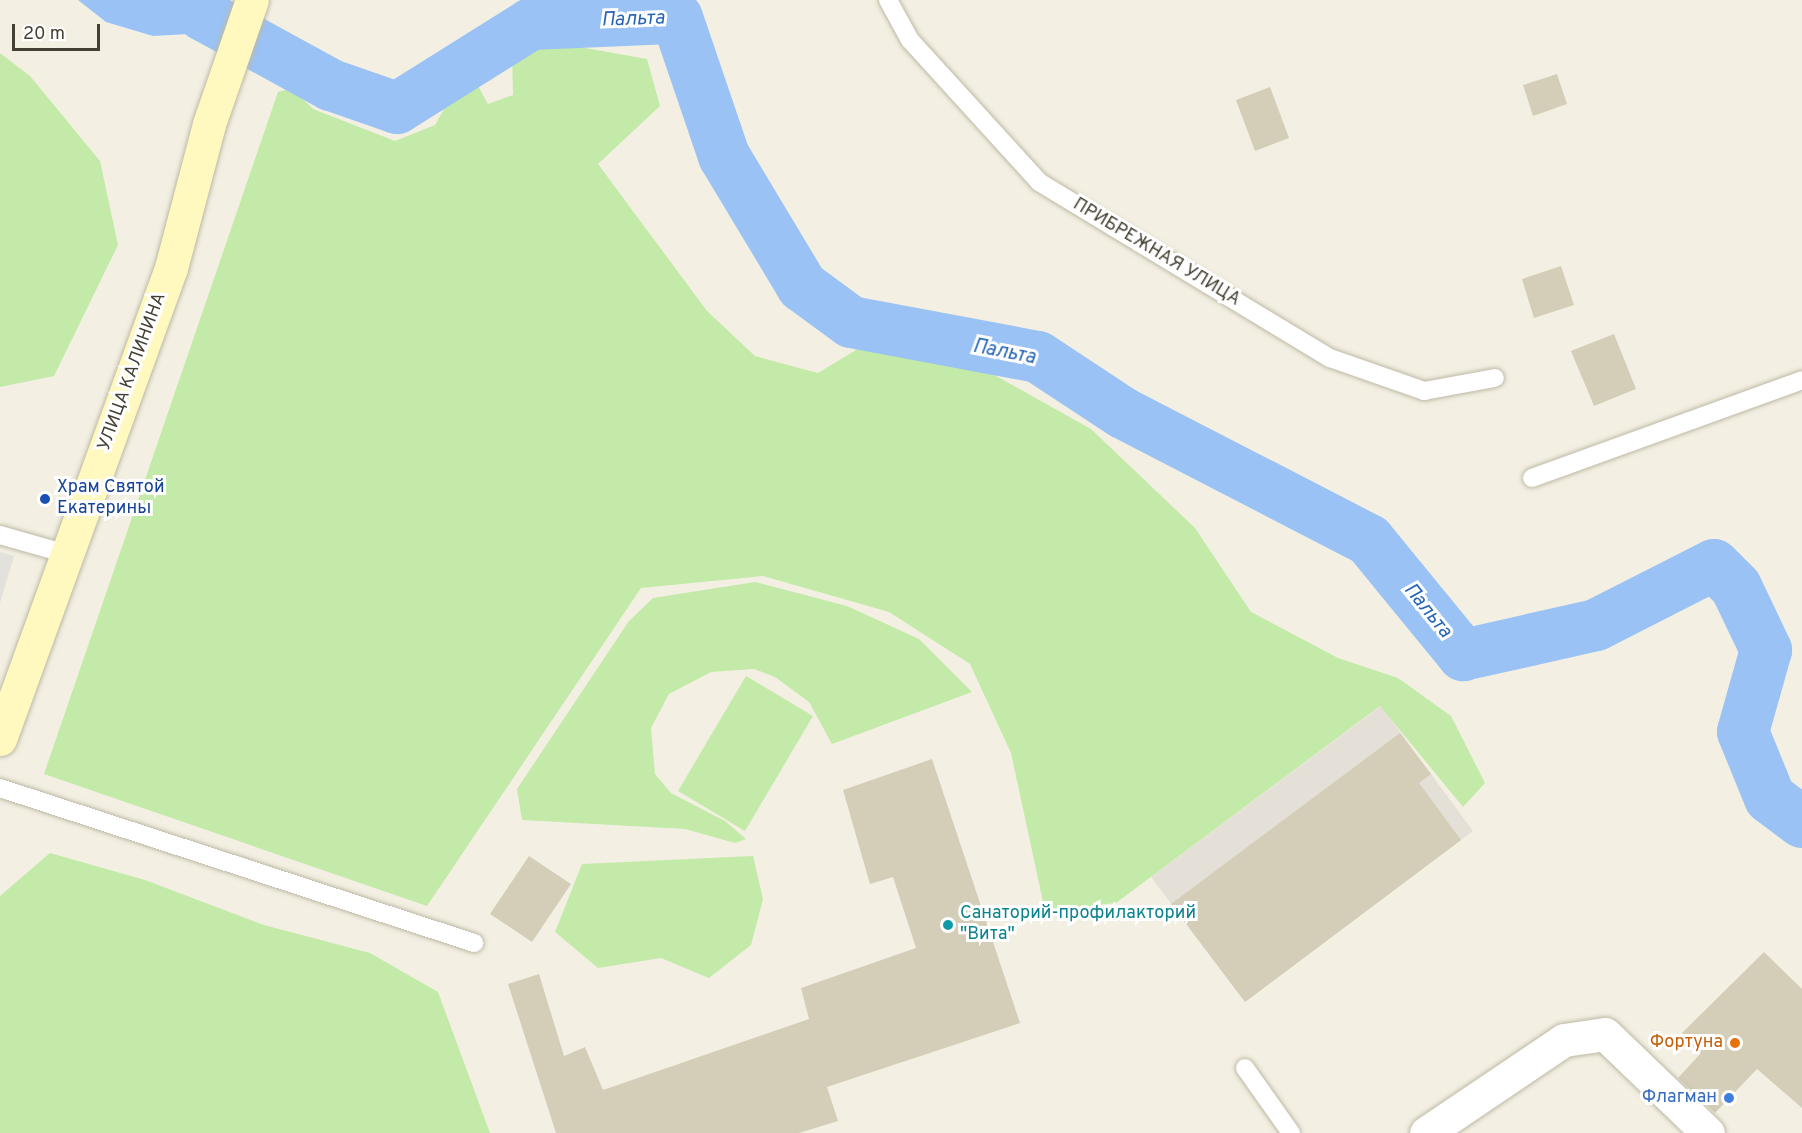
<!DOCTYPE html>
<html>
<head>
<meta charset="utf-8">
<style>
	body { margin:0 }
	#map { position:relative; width:1802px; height:1133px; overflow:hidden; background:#f3f0e3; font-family:Overpass,sans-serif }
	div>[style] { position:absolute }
	.industrial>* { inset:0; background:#e4e0d8 }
	.green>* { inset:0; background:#c3eaa8 }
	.parking>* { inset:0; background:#e2e1dc }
	.water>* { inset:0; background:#9ac2f4 }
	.river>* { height:52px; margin:-26px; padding:0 26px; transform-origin:26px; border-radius:26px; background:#9ac2f4 }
	.building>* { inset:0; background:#d4cdb7 }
	.roads { filter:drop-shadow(0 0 2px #beb9a5) drop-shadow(0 0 2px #beb9a5) }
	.lane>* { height:18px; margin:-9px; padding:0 9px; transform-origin:9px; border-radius:9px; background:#fff }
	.street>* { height:33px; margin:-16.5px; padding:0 16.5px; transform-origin:16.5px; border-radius:16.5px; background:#fff }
	.secondary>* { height:33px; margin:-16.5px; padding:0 16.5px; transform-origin:16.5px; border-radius:16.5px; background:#fff9c0 }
	.dots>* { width:16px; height:16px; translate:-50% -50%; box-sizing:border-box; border:3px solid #fff; border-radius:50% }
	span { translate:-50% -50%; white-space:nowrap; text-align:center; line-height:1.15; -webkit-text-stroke:6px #fff; paint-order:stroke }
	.street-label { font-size:18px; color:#444033 }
	.transit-label { font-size:18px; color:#164399 }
	.left { translate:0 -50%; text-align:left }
	.culture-label { font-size:18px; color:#0d838f }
	.food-label { font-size:18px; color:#c56008 }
	.right { translate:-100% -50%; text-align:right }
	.shop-label { font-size:18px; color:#366cbe }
	.water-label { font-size:20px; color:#2664b6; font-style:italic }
	.scale { position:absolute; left:12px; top:24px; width:88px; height:27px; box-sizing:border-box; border:3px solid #444033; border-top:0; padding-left:8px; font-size:18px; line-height:21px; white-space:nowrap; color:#444033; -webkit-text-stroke:4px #fff; paint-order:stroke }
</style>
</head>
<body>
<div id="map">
	<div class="industrial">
		<i style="clip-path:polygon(1381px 706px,1473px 831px,1245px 1002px,1151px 877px)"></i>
	</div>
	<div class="green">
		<i style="clip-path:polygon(536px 31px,563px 44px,647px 59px,660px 106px,598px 164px,707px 311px,755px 356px,818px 373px,871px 341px,980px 367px,1091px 429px,1195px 528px,1251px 612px,1338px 658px,1398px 678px,1451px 716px,1485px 783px,1463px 807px,1380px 706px,1116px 903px,1045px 911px,1011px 753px,970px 664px,889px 612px,763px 576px,641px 588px,427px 906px,44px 774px,278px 92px,292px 88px,313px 109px,395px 141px,435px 125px,451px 97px,477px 84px,488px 104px,513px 95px,512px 53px)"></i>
		<i style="clip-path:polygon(0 53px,30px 76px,100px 161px,118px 245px,54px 376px,0 387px)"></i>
		<i style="clip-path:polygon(755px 582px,847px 606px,919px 639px,972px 692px,832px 744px,809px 702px,775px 677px,754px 669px,711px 672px,669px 694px,651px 728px,655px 774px,671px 793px,725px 821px,746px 839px,735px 843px,685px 829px,522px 820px,517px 789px,629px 621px,653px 598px)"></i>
		<i style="clip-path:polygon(746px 676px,813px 716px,745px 831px,678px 791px)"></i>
		<i style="clip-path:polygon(50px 853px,145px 880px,264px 925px,370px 953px,438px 992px,490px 1133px,0 1133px,0 896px)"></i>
		<i style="clip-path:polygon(753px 856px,763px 899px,751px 945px,709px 978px,661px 958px,598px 968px,555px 932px,582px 864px)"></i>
	</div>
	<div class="parking">
		<i style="clip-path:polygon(0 552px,14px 556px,0 603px)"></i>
	</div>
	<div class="water">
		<i style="clip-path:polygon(78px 0,204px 0,203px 15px,188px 34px,153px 36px,106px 22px)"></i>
	</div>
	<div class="river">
		<i style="left:189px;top:0;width:21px;rotate:47deg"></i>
		<i style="left:203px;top:15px;width:146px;rotate:28.7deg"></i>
		<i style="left:331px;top:85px;width:70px;rotate:19.2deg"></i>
		<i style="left:397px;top:108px;width:158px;rotate:-32.1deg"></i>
		<i style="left:531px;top:24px;width:146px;rotate:-2.4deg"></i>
		<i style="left:677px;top:18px;width:146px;rotate:71.2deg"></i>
		<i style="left:724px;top:156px;width:152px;rotate:59deg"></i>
		<i style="left:802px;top:286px;width:61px;rotate:36.3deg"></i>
		<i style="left:851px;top:322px;width:190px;rotate:10.6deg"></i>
		<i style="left:1038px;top:357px;width:102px;rotate:33.4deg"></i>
		<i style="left:1123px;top:413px;width:277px;rotate:27.3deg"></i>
		<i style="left:1369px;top:540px;width:149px;rotate:50.7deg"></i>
		<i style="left:1463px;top:655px;width:136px;rotate:-12.7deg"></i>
		<i style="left:1596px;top:625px;width:132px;rotate:-27deg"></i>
		<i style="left:1714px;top:565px;width:31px;rotate:45deg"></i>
		<i style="left:1736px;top:587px;width:70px;rotate:64.5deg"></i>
		<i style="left:1766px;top:650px;width:85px;rotate:105.7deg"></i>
		<i style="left:1743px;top:732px;width:71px;rotate:67.8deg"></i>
		<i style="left:1770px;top:798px;width:40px;rotate:37deg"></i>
	</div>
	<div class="building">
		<i style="clip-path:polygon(1557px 74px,1567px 104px,1533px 116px,1523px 85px)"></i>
		<i style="clip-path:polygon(1270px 87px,1289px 138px,1255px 151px,1236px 100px)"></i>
		<i style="clip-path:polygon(1561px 266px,1574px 305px,1534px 318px,1522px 279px)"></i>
		<i style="clip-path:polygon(1614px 334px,1636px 389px,1594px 406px,1571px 351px)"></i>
		<i style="clip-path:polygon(1400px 733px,1431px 774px,1419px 783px,1461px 840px,1245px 1002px,1171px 904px)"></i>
		<i style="clip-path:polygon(932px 759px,1020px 1023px,827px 1087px,838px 1121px,799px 1133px,556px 1133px,508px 984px,539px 974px,564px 1056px,585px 1047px,603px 1090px,809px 1019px,801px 988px,916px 948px,893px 877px,870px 884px,843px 790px)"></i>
		<i style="clip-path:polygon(529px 856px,571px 884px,532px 942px,490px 914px)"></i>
		<i style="clip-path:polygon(1764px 952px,1802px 989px,1802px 1108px,1757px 1069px,1715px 1113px,1678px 1078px,1700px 1054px,1682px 1033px)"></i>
	</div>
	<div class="roads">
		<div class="lane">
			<i style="left:888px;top:0;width:46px;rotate:61.2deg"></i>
			<i style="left:910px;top:40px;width:192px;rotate:47.7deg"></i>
			<i style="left:1039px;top:182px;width:340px;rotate:31.2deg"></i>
			<i style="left:1330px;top:358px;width:100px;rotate:19.3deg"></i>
			<i style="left:1424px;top:391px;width:72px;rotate:-10.4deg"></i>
			<i style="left:1532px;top:478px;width:287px;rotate:-19.9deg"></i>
			<i style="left:0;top:535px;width:70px;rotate:15.8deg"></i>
			<i style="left:0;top:788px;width:499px;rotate:18.1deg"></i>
			<i style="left:1245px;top:1068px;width:80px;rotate:54.7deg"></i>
		</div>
		<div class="street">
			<i style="left:1426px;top:1133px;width:166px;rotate:-34deg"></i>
			<i style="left:1564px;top:1040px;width:41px;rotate:-8.3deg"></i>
			<i style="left:1605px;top:1034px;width:143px;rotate:43.9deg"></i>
		</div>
		<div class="secondary">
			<i style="left:0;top:739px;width:501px;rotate:-70.05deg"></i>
			<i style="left:171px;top:268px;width:149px;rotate:-75.2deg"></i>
			<i style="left:209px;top:124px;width:131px;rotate:-70.9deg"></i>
		</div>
	</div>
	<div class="dots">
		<i style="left:45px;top:499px;background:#1a4fb4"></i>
		<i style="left:948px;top:925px;background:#0f9aa8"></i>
		<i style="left:1735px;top:1043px;background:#e8710a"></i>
		<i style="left:1729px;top:1098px;background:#3f7fe0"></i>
	</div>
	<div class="street-label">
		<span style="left:1156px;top:253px;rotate:31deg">ПРИБРЕЖНАЯ УЛИЦА</span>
		<span style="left:133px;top:372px;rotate:-70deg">УЛИЦА КАЛИНИНА</span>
	</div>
	<div class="transit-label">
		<span class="left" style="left:57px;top:499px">Храм Святой<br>Екатерины</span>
	</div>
	<div class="culture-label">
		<span class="left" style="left:960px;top:925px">Санаторий-профилакторий<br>"Вита"</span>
	</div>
	<div class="food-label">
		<span class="right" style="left:1723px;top:1043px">Фортуна</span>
	</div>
	<div class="shop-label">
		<span class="right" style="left:1717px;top:1098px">Флагман</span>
	</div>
	<div class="water-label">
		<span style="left:633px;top:20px;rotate:-2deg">Пальта</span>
		<span style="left:1004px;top:353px;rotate:11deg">Пальта</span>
		<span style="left:1427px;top:611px;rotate:51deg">Пальта</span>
	</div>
	<div class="scale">20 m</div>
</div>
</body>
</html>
